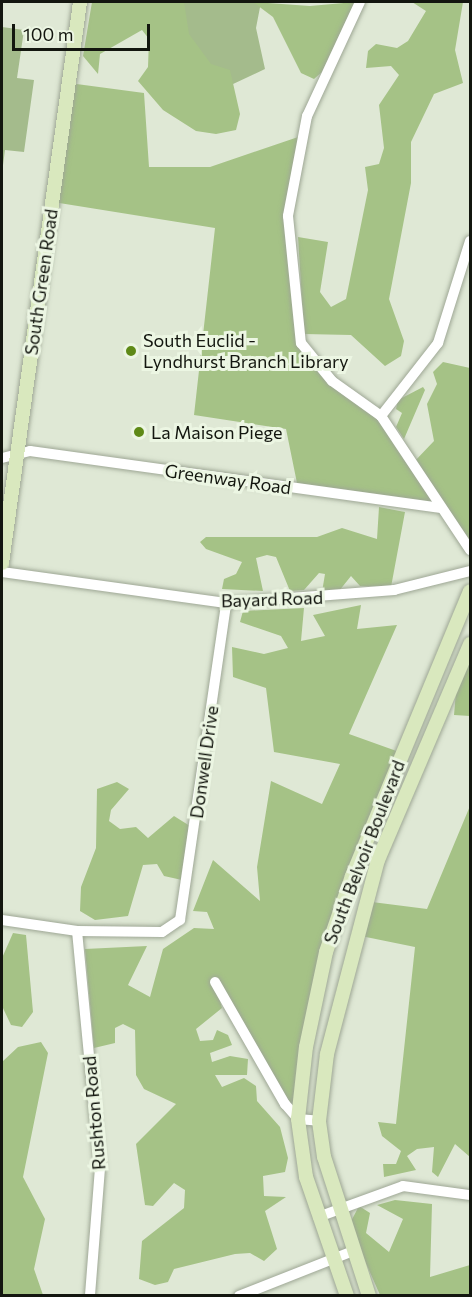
<!DOCTYPE html>
<html>
<head>
<meta charset="utf-8">
<style>
	body { margin:0 }
	#map { position:relative; width:472px; height:1297px; overflow:hidden; background:#dfe8d5; font-family:Commissioner,sans-serif }
	div>[style] { position:absolute }
	.green>* { inset:0; background:#a4bb8c }
	.forest>* { inset:0; background:#a5c286 }
	.roads { filter:drop-shadow(0 0 2px #9ea795) drop-shadow(0 0 2px #9ea795) }
	.street>* { height:10px; margin:-5px; padding:0 5px; transform-origin:5px; border-radius:5px; background:#fff }
	.secondary>* { height:14px; margin:-7px; padding:0 7px; transform-origin:7px; border-radius:7px; background:#d9e8be }
	.dots>* { width:16px; height:16px; translate:-50% -50%; box-sizing:border-box; border:3px solid #ecf6e3; border-radius:50% }
	span { translate:-50% -50%; white-space:nowrap; text-align:center; line-height:1.15; -webkit-text-stroke:6px #ecf6e3; paint-order:stroke }
	.street-label { font-size:18px; color:#13160f }
	.poi-label { font-size:18px; color:#13160f }
	.left { translate:0 -50%; text-align:left }
	.frame { position:absolute; inset:0; border:3px solid #13160f; pointer-events:none }
	.scale { position:absolute; left:12px; top:24px; width:138px; height:27px; box-sizing:border-box; border:3px solid #13160f; border-top:0; padding-left:8px; font-size:18px; line-height:21px; white-space:nowrap; color:#13160f; -webkit-text-stroke:4px #ecf6e3; paint-order:stroke }
</style>
</head>
<body>
<div id="map">
	<div class="green">
		<i style="clip-path:polygon(91px 2px,261px 2px,256px 28px,265px 69px,199px 100px,167px 16px)"></i>
		<i style="clip-path:polygon(2px 27px,24px 30px,17px 78px,34px 80px,24px 152px,5px 150px,2px 173px)"></i>
	</div>
	<div class="forest">
		<i style="clip-path:polygon(92px 2px,184px 2px,189px 34px,211px 64px,230px 70px,240px 114px,236px 130px,216px 134px,196px 131px,163px 110px,138px 81px,148px 67px,149px 39px,142px 30px,100px 54px,98px 74px,83px 56px)"></i>
		<i style="clip-path:polygon(253px 2px,310px 6px,355px 2px,322px 72px,314px 79px,301px 73px,273px 17px)"></i>
		<i style="clip-path:polygon(412px 2px,463px 2px,455px 50px,463px 83px,434px 94px,411px 142px,411px 183px,389px 299px,404px 341px,401px 356px,385px 366px,351px 335px,304px 334px,298px 237px,328px 242px,320px 292px,331px 307px,346px 299px,368px 190px,365px 167px,379px 164px,384px 148px,379px 105px,399px 75px,391px 66px,366px 68px,368px 51px,376px 44px,397px 48px,408px 41px,426px 11px)"></i>
		<i style="clip-path:polygon(69px 83px,144px 93px,149px 167px,210px 167px,304px 135px,288px 216px,301px 343px,314px 364px,381px 416px,413px 463px,434px 441px,427px 404px,437px 384px,433px 372px,443px 362px,470px 368px,470px 550px,441px 508px,298px 488px,286px 429px,194px 415px,215px 228px,53px 202px)"></i>
		<i style="clip-path:polygon(423px 387px,425px 390px,404px 439px,396px 427px,402px 413px,396px 409px,398px 400px)"></i>
		<i style="clip-path:polygon(379px 507px,405px 512px,391px 587px,360px 586px,351px 576px,339px 591px,322px 592px,325px 574px,319px 573px,304px 590px,290px 591px,276px 557px,267px 555px,256px 558px,263px 591px,222px 589px,224px 579px,236px 574px,242px 562px,206px 549px,200px 542px,206px 537px,317px 537px,342px 528px,377px 539px)"></i>
		<i style="clip-path:polygon(361px 605px,357px 629px,397px 625px,349px 734px,402px 753px,326px 952px,298px 1119px,215px 983px,222px 1008px,196px 1029px,200px 1041px,213px 1040px,217px 1030px,228px 1035px,232px 1045px,210px 1053px,212px 1062px,230px 1056px,248px 1059px,247px 1075px,215px 1075px,222px 1087px,244px 1078px,256px 1086px,257px 1101px,280px 1127px,288px 1158px,285px 1172px,263px 1176px,264px 1196px,286px 1197px,265px 1211px,277px 1249px,264px 1261px,250px 1253px,235px 1254px,174px 1269px,168px 1282px,155px 1285px,139px 1279px,142px 1241px,184px 1208px,185px 1190px,174px 1183px,153px 1206px,145px 1205px,136px 1144px,176px 1104px,144px 1089px,136px 1075px,135px 1030px,123px 1024px,115px 1028px,115px 1043px,94px 1048px,85px 949px,147px 946px,128px 985px,150px 997px,163px 949px,194px 928px,214px 929px,207px 912px,193px 911px,213px 860px,260px 901px,257px 867px,271px 781px,322px 804px,340px 764px,274px 752px,266px 688px,233px 677px,232px 647px,264px 654px,288px 648px,281px 636px,240px 622px,243px 611px,304px 608px,301px 641px,325px 636px,313px 615px)"></i>
		<i style="clip-path:polygon(470px 647px,470px 716px,454px 715px,456px 692px)"></i>
		<i style="clip-path:polygon(117px 782px,129px 789px,111px 810px,109px 821px,120px 829px,136px 827px,148px 838px,174px 816px,190px 826px,182px 880px,164px 876px,157px 864px,143px 865px,128px 916px,95px 920px,80px 911px,81px 887px,96px 848px,97px 789px)"></i>
		<i style="clip-path:polygon(470px 806px,470px 1157px,455px 1144px,438px 1177px,432px 1172px,434px 1147px,417px 1149px,407px 1156px,416px 1170px,384px 1177px,383px 1164px,396px 1164px,401px 1151px,382px 1136px,378px 1122px,396px 1124px,415px 947px,361px 936px,372px 902px,427px 909px)"></i>
		<i style="clip-path:polygon(13px 933px,26px 935px,33px 1012px,22px 1027px,11px 1025px,2px 1006px,2px 958px)"></i>
		<i style="clip-path:polygon(41px 1042px,48px 1053px,23px 1177px,45px 1219px,34px 1269px,43px 1295px,2px 1295px,2px 1062px,18px 1047px)"></i>
		<i style="clip-path:polygon(395px 1200px,432px 1204px,430px 1277px,470px 1265px,470px 1295px,380px 1295px,349px 1225px,359px 1206px,370px 1213px,366px 1233px,389px 1252px,403px 1219px,377px 1205px)"></i>
	</div>
	<div class="roads">
		<div class="street">
			<i style="left:360px;top:2px;width:126px;rotate:114.9deg"></i>
			<i style="left:307px;top:116px;width:102px;rotate:100.8deg"></i>
			<i style="left:288px;top:216px;width:128px;rotate:84.2deg"></i>
			<i style="left:301px;top:343px;width:49px;rotate:50.8deg"></i>
			<i style="left:332px;top:381px;width:60px;rotate:35.5deg"></i>
			<i style="left:381px;top:416px;width:161px;rotate:56.4deg"></i>
			<i style="left:381px;top:416px;width:93px;rotate:-52deg"></i>
			<i style="left:438px;top:343px;width:107px;rotate:-72.6deg"></i>
			<i style="left:2px;top:458px;width:29px;rotate:-14deg"></i>
			<i style="left:30px;top:451px;width:415px;rotate:7.9deg"></i>
			<i style="left:2px;top:572px;width:226px;rotate:7.9deg"></i>
			<i style="left:226px;top:603px;width:169px;rotate:-4.4deg"></i>
			<i style="left:394px;top:590px;width:78px;rotate:-14deg"></i>
			<i style="left:2px;top:920px;width:76px;rotate:8.3deg"></i>
			<i style="left:77px;top:931px;width:85px;rotate:0.7deg"></i>
			<i style="left:162px;top:932px;width:22px;rotate:-34deg"></i>
			<i style="left:180px;top:920px;width:320px;rotate:-81.7deg"></i>
			<i style="left:77px;top:931px;width:238px;rotate:84.5deg"></i>
			<i style="left:100px;top:1168px;width:128px;rotate:94.5deg"></i>
			<i style="left:215px;top:982px;width:141px;rotate:60.2deg"></i>
			<i style="left:285px;top:1104px;width:20px;rotate:49deg"></i>
			<i style="left:298px;top:1119px;width:21px;rotate:5deg"></i>
			<i style="left:318px;top:1217px;width:90px;rotate:-20deg"></i>
			<i style="left:403px;top:1186px;width:68px;rotate:7.7deg"></i>
			<i style="left:239px;top:1296px;width:123px;rotate:-21.5deg"></i>
		</div>
		<div class="secondary">
			<i style="left:2px;top:563px;width:566px;rotate:-82.08deg"></i>
			<i style="left:347px;top:1296px;width:126px;rotate:-109deg"></i>
			<i style="left:306px;top:1177px;width:59px;rotate:-97.9deg"></i>
			<i style="left:298px;top:1119px;width:72px;rotate:-83.7deg"></i>
			<i style="left:306px;top:1047px;width:97px;rotate:-78.1deg"></i>
			<i style="left:326px;top:952px;width:80px;rotate:-71.1deg"></i>
			<i style="left:352px;top:876px;width:308px;rotate:-67.5deg"></i>
			<i style="left:369px;top:1296px;width:146px;rotate:-107.9deg"></i>
			<i style="left:324px;top:1157px;width:36px;rotate:-98deg"></i>
			<i style="left:319px;top:1121px;width:67px;rotate:-83.2deg"></i>
			<i style="left:327px;top:1054px;width:201px;rotate:-75.3deg"></i>
			<i style="left:378px;top:860px;width:235px;rotate:-66.9deg"></i>
		</div>
	</div>
	<div class="dots">
		<i style="left:131px;top:351px;background:#5e8916"></i>
		<i style="left:139px;top:432px;background:#5e8916"></i>
	</div>
	<div class="street-label">
		<span style="left:41px;top:282px;rotate:-82deg">South Green Road</span>
		<span style="left:228px;top:479px;rotate:8deg">Greenway Road</span>
		<span style="left:272px;top:599px;rotate:-2deg">Bayard Road</span>
		<span style="left:204px;top:762px;rotate:-82deg">Donwell Drive</span>
		<span style="left:364px;top:852px;rotate:-69deg">South Belvoir Boulevard</span>
		<span style="left:94px;top:1113px;rotate:-95deg">Rushton Road</span>
	</div>
	<div class="poi-label">
		<span class="left" style="left:143px;top:351px">South Euclid -<br>Lyndhurst Branch Library</span>
		<span class="left" style="left:151px;top:432px">La Maison Piege</span>
	</div>
	<div class="frame"></div>
	<div class="scale">100 m</div>
</div>
</body>
</html>
